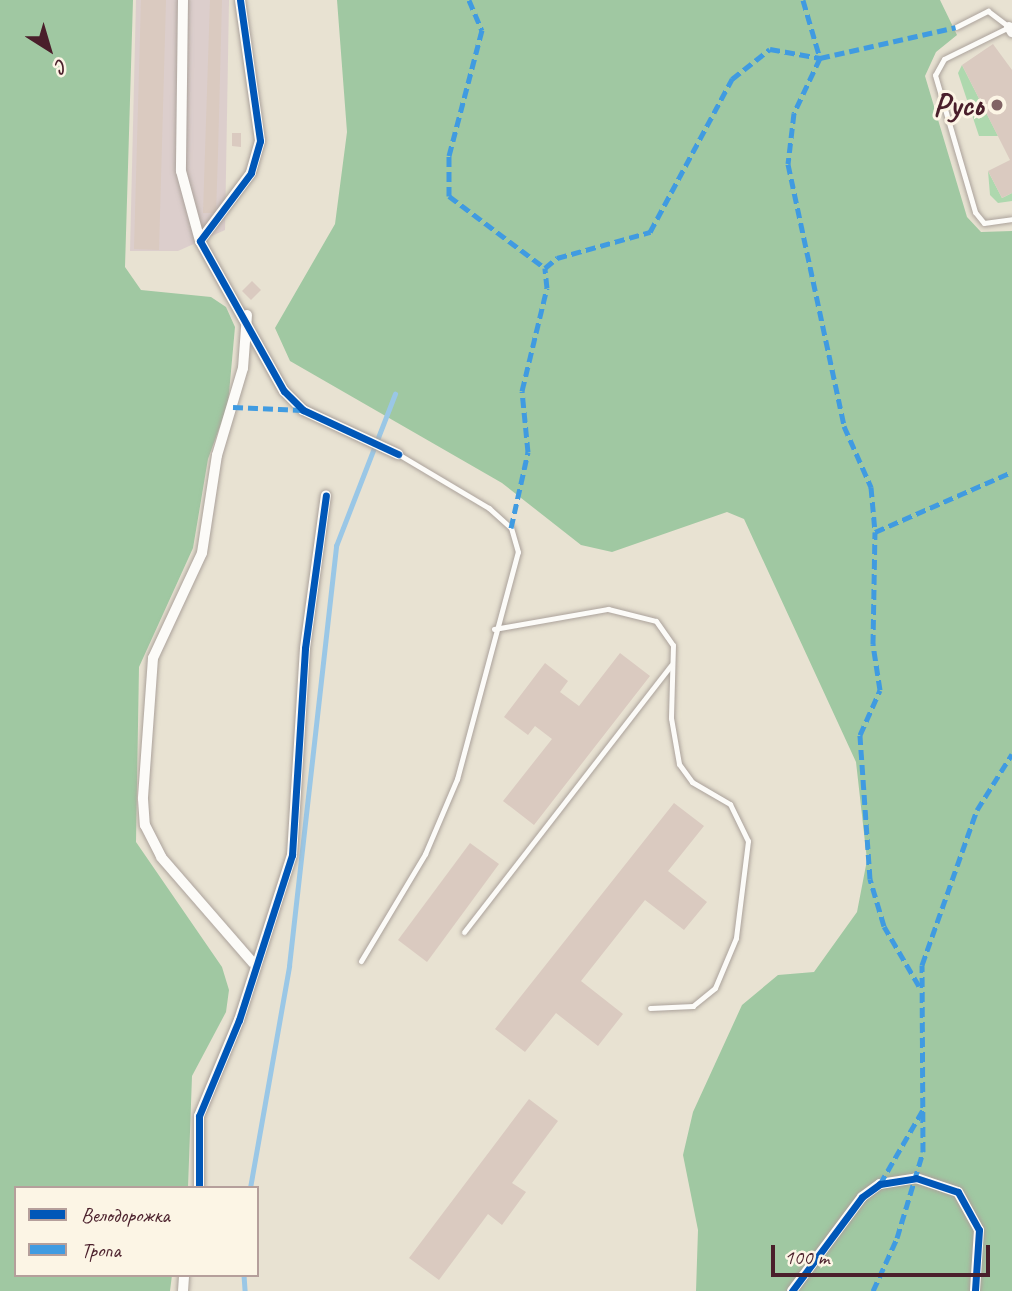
<!DOCTYPE html>
<html>
<head>
<meta charset="utf-8">
<style>
	body { margin:0 }
	#map { position:relative; width:1012px; height:1291px; overflow:hidden; background:#e8e2d2; font-family:Caveat,sans-serif }
	div>[style] { position:absolute }
	.industrial>* { inset:0; background:#dccecc }
	.green>* { inset:0; background:#aed8ae }
	.forest>* { inset:0; background:#a0c8a2 }
	.stream>* { height:4.5px; margin:-2.25px; padding:0 2.25px; transform-origin:2.25px; border-radius:2.25px; background:#9ac7e6 }
	.building>* { inset:0; background:#dacac0 }
	.roads { filter:drop-shadow(0 0 2px #aba29b) drop-shadow(0 0 2px #aba29b) }
	.service>* { height:5px; margin:-2.5px; padding:0 2.5px; transform-origin:2.5px; border-radius:2.5px; background:#fcfbf8 }
	.minor>* { height:10px; margin:-5px; padding:0 5px; transform-origin:5px; border-radius:5px; background:#fcfbf8 }
	.quiet>* { height:5px; margin-top:-2.5px; transform-origin:0; background:repeating-linear-gradient(90deg,#409be1 0 10px,transparent 0 15px) }
	.cycleway>* { height:7px; margin:-3.5px; padding:0 3.5px; transform-origin:3.5px; border-radius:3.5px; background:#0057b8 }
	.dots>* { width:19px; height:19px; translate:-50% -50%; box-sizing:border-box; border:4px solid #fcf5e5; border-radius:50% }
	span { translate:-50% -50%; white-space:nowrap; text-align:center; line-height:1.15; -webkit-text-stroke:6px #fcf5e5; paint-order:stroke }
	.poi-label { font-size:33px; color:#4a1f2b; font-weight:700 }
	.right { translate:-100% -50%; text-align:right }
	.legend { position:absolute; left:14px; top:1186px; width:245px; height:91px; box-sizing:border-box; background:#fcf5e5; border:2px solid #b59f9b; margin:0; padding:9px 12px; list-style:none; font-size:21px; color:#4a1f2b }
	.legend li { display:flex; align-items:center; gap:14px; height:35px }
	.legend b { width:35px; border:2px solid #b59f9b }
	.north { position:absolute; left:14px; top:14px; width:70px; height:70px; -webkit-text-stroke:5px #fcf5e5; paint-order:stroke; rotate:143deg; font-size:19px; font-weight:700; line-height:28px; text-align:center; color:#4a1f2b }
	.north::after { content:''; display:block; margin:auto; width:24px; height:32px; background:#4a1f2b; clip-path:polygon(50% 0,100% 100%,50% 72%,0 100%) }
	.scale { position:absolute; left:771px; top:1245px; width:219px; height:32px; box-sizing:border-box; border:4px solid #4a1f2b; border-top:0; padding-left:9px; font-size:21px; line-height:24px; white-space:nowrap; color:#4a1f2b; -webkit-text-stroke:5px #fcf5e5; paint-order:stroke }
</style>
</head>
<body>
<div id="map">
	<div class="industrial">
		<i style="clip-path:polygon(136px 0,229px 0,225px 230px,178px 251px,130px 251px)"></i>
	</div>
	<div class="green">
		<i style="clip-path:polygon(962px 65px,998px 136px,979px 136px,958px 73px)"></i>
		<i style="clip-path:polygon(988px 171px,1002px 198px,1012px 193px,1012px 201px,998px 203px,990px 195px)"></i>
	</div>
	<div class="forest">
		<i style="clip-path:polygon(0 0,133px 0,125px 267px,141px 290px,211px 297px,226px 307px,235px 327px,228px 404px,208px 459px,193px 548px,139px 667px,136px 842px,222px 967px,229px 990px,226px 1012px,192px 1076px,188px 1188px,16px 1188px,16px 1275px,172px 1275px,170px 1291px,0 1291px)"></i>
		<i style="clip-path:polygon(337px 0,940px 0,957px 35px,936px 52px,925px 76px,967px 217px,981px 232px,1012px 231px,1012px 1291px,696px 1291px,698px 1230px,683px 1155px,693px 1112px,742px 1005px,778px 975px,814px 972px,857px 912px,867px 860px,856px 762px,744px 519px,727px 512px,612px 552px,581px 545px,502px 483px,290px 361px,275px 328px,335px 224px,347px 132px)"></i>
	</div>
	<div class="stream">
		<i style="left:250px;top:1188px;width:225px;rotate:-80deg"></i>
		<i style="left:289px;top:966px;width:423px;rotate:-83.6deg"></i>
		<i style="left:336px;top:546px;width:163px;rotate:-68.8deg"></i>
		<i style="left:244px;top:1275px;width:16px;rotate:86deg"></i>
	</div>
	<div class="building">
		<i style="clip-path:polygon(141px 0,166px 0,159px 250px,134px 249px)"></i>
		<i style="clip-path:polygon(210px 0,222px 0,218px 153px,216px 213px,203px 213px)"></i>
		<i style="clip-path:polygon(993px 44px,1012px 70px,1012px 193px,1002px 198px,988px 171px,1010px 160px,962px 65px)"></i>
		<i style="clip-path:polygon(232px 133px,241px 133px,241px 147px,232px 146px)"></i>
		<i style="clip-path:polygon(252px 281px,261px 290px,251px 300px,242px 291px)"></i>
		<i style="clip-path:polygon(620px 653px,650px 676px,534px 825px,503px 801px,552px 739px,535px 726px,528px 735px,504px 717px,545px 663px,568px 681px,560px 692px,579px 706px)"></i>
		<i style="clip-path:polygon(674px 803px,704px 826px,668px 871px,707px 902px,684px 930px,645px 900px,581px 981px,623px 1014px,598px 1046px,556px 1013px,525px 1052px,495px 1029px)"></i>
		<i style="clip-path:polygon(470px 843px,499px 864px,427px 962px,398px 940px)"></i>
		<i style="clip-path:polygon(529px 1099px,558px 1121px,512px 1183px,526px 1192px,502px 1225px,488px 1214px,439px 1280px,409px 1258px)"></i>
	</div>
	<div class="roads">
		<div class="service">
			<i style="left:956px;top:27px;width:36px;rotate:-27deg"></i>
			<i style="left:988px;top:11px;width:26px;rotate:37deg"></i>
			<i style="left:1009px;top:27px;width:72px;rotate:153.8deg"></i>
			<i style="left:944px;top:59px;width:18px;rotate:119deg"></i>
			<i style="left:935px;top:75px;width:143px;rotate:73.7deg"></i>
			<i style="left:975px;top:212px;width:14px;rotate:51deg"></i>
			<i style="left:984px;top:223px;width:28px;rotate:-8deg"></i>
			<i style="left:494px;top:629px;width:116px;rotate:-10deg"></i>
			<i style="left:608px;top:609px;width:49px;rotate:14deg"></i>
			<i style="left:656px;top:621px;width:29px;rotate:55deg"></i>
			<i style="left:673px;top:645px;width:73px;rotate:91.6deg"></i>
			<i style="left:671px;top:718px;width:47px;rotate:80.1deg"></i>
			<i style="left:679px;top:764px;width:22px;rotate:54deg"></i>
			<i style="left:692px;top:782px;width:44px;rotate:30.1deg"></i>
			<i style="left:730px;top:804px;width:41px;rotate:64.1deg"></i>
			<i style="left:748px;top:841px;width:98px;rotate:97.1deg"></i>
			<i style="left:736px;top:938px;width:54px;rotate:112.8deg"></i>
			<i style="left:715px;top:988px;width:28px;rotate:141deg"></i>
			<i style="left:693px;top:1006px;width:43px;rotate:177.3deg"></i>
			<i style="left:464px;top:932px;width:338px;rotate:-52.2deg"></i>
			<i style="left:361px;top:961px;width:125px;rotate:-59.1deg"></i>
			<i style="left:425px;top:854px;width:82px;rotate:-66.9deg"></i>
			<i style="left:457px;top:779px;width:235px;rotate:-75deg"></i>
			<i style="left:518px;top:552px;width:25px;rotate:-106deg"></i>
			<i style="left:511px;top:528px;width:30px;rotate:-138deg"></i>
			<i style="left:489px;top:508px;width:106px;rotate:-149.3deg"></i>
		</div>
		<div class="minor">
			<i style="left:183px;top:0;width:171px;rotate:90.7deg"></i>
			<i style="left:181px;top:171px;width:73px;rotate:74.8deg"></i>
			<i style="left:240px;top:0;width:142px;rotate:81.9deg"></i>
			<i style="left:260px;top:141px;width:33px;rotate:106deg"></i>
			<i style="left:251px;top:173px;width:85px;rotate:126.9deg"></i>
			<i style="left:200px;top:241px;width:172px;rotate:60.8deg"></i>
			<i style="left:284px;top:391px;width:27px;rotate:45deg"></i>
			<i style="left:303px;top:410px;width:105px;rotate:24.9deg"></i>
			<i style="left:1009px;top:27px;width:6px;rotate:59deg"></i>
			<i style="left:247px;top:315px;width:53px;rotate:94.3deg"></i>
			<i style="left:243px;top:368px;width:91px;rotate:106.6deg"></i>
			<i style="left:217px;top:455px;width:99px;rotate:98.7deg"></i>
			<i style="left:202px;top:553px;width:116px;rotate:115deg"></i>
			<i style="left:153px;top:658px;width:141px;rotate:94.1deg"></i>
			<i style="left:143px;top:799px;width:26px;rotate:86deg"></i>
			<i style="left:145px;top:825px;width:36px;rotate:63deg"></i>
			<i style="left:161px;top:857px;width:140px;rotate:49deg"></i>
			<i style="left:199px;top:1188px;width:72px;rotate:-90deg"></i>
			<i style="left:199px;top:1116px;width:104px;rotate:-67.4deg"></i>
			<i style="left:239px;top:1020px;width:173px;rotate:-72.2deg"></i>
			<i style="left:292px;top:855px;width:207px;rotate:-86.4deg"></i>
			<i style="left:305px;top:648px;width:154px;rotate:-82.2deg"></i>
			<i style="left:183px;top:1291px;width:16px;rotate:-86deg"></i>
			<i style="left:792px;top:1291px;width:117px;rotate:-53.3deg"></i>
			<i style="left:862px;top:1197px;width:22px;rotate:-36deg"></i>
			<i style="left:880px;top:1184px;width:36px;rotate:-9deg"></i>
			<i style="left:916px;top:1178px;width:44px;rotate:18.4deg"></i>
			<i style="left:958px;top:1192px;width:43px;rotate:61.1deg"></i>
			<i style="left:979px;top:1230px;width:61px;rotate:93.8deg"></i>
		</div>
	</div>
	<div class="quiet">
		<i style="left:469px;top:0;width:33px;rotate:67deg"></i>
		<i style="left:482px;top:30px;width:130px;rotate:104.7deg"></i>
		<i style="left:449px;top:156px;width:40px;rotate:90deg"></i>
		<i style="left:449px;top:196px;width:120px;rotate:36.9deg"></i>
		<i style="left:803px;top:0;width:60px;rotate:73.7deg"></i>
		<i style="left:820px;top:58px;width:61px;rotate:115.3deg"></i>
		<i style="left:794px;top:113px;width:51px;rotate:96.7deg"></i>
		<i style="left:788px;top:164px;width:268px;rotate:77.9deg"></i>
		<i style="left:844px;top:426px;width:67px;rotate:66.1deg"></i>
		<i style="left:871px;top:487px;width:45px;rotate:84.9deg"></i>
		<i style="left:545px;top:268px;width:16px;rotate:-40deg"></i>
		<i style="left:557px;top:258px;width:97px;rotate:-15.6deg"></i>
		<i style="left:650px;top:232px;width:174px;rotate:-61.8deg"></i>
		<i style="left:732px;top:79px;width:48px;rotate:-38.3deg"></i>
		<i style="left:770px;top:49px;width:51px;rotate:10.2deg"></i>
		<i style="left:820px;top:58px;width:139px;rotate:-12.8deg"></i>
		<i style="left:233px;top:407px;width:70px;rotate:2.5deg"></i>
		<i style="left:511px;top:528px;width:78px;rotate:-77.4deg"></i>
		<i style="left:528px;top:452px;width:61px;rotate:-95.6deg"></i>
		<i style="left:522px;top:391px;width:106px;rotate:-76.4deg"></i>
		<i style="left:547px;top:288px;width:20px;rotate:-96deg"></i>
		<i style="left:919px;top:986px;width:69px;rotate:-120.3deg"></i>
		<i style="left:884px;top:926px;width:49px;rotate:-106.6deg"></i>
		<i style="left:870px;top:879px;width:144px;rotate:-94deg"></i>
		<i style="left:860px;top:735px;width:49px;rotate:-66deg"></i>
		<i style="left:880px;top:690px;width:47px;rotate:-98.7deg"></i>
		<i style="left:873px;top:644px;width:112px;rotate:-89deg"></i>
		<i style="left:875px;top:532px;width:150px;rotate:-23.7deg"></i>
		<i style="left:880px;top:1184px;width:88px;rotate:-59.9deg"></i>
		<i style="left:873px;top:1291px;width:58px;rotate:-65.6deg"></i>
		<i style="left:897px;top:1238px;width:90px;rotate:-73.2deg"></i>
		<i style="left:923px;top:1152px;width:187px;rotate:-90.3deg"></i>
		<i style="left:922px;top:965px;width:164px;rotate:-70.5deg"></i>
		<i style="left:977px;top:810px;width:66px;rotate:-58deg"></i>
	</div>
	<div class="cycleway">
		<i style="left:240px;top:0;width:142px;rotate:81.9deg"></i>
		<i style="left:260px;top:141px;width:33px;rotate:106deg"></i>
		<i style="left:251px;top:173px;width:85px;rotate:126.9deg"></i>
		<i style="left:200px;top:241px;width:172px;rotate:60.8deg"></i>
		<i style="left:284px;top:391px;width:27px;rotate:45deg"></i>
		<i style="left:303px;top:410px;width:105px;rotate:24.9deg"></i>
		<i style="left:199px;top:1188px;width:72px;rotate:-90deg"></i>
		<i style="left:199px;top:1116px;width:104px;rotate:-67.4deg"></i>
		<i style="left:239px;top:1020px;width:173px;rotate:-72.2deg"></i>
		<i style="left:292px;top:855px;width:207px;rotate:-86.4deg"></i>
		<i style="left:305px;top:648px;width:154px;rotate:-82.2deg"></i>
		<i style="left:792px;top:1291px;width:117px;rotate:-53.3deg"></i>
		<i style="left:862px;top:1197px;width:22px;rotate:-36deg"></i>
		<i style="left:880px;top:1184px;width:36px;rotate:-9deg"></i>
		<i style="left:916px;top:1178px;width:44px;rotate:18.4deg"></i>
		<i style="left:958px;top:1192px;width:43px;rotate:61.1deg"></i>
		<i style="left:979px;top:1230px;width:61px;rotate:93.8deg"></i>
	</div>
	<div class="dots">
		<i style="left:997px;top:105px;background:#816365"></i>
	</div>
	<div class="poi-label">
		<span class="right" style="left:983px;top:105px">Русь</span>
	</div>
	<ul class="legend">
	<li><b style="height:9px;background:#0057b8"></b>Велодорожка</li>
	<li><b style="height:9px;background:#409be1"></b>Тропа</li>
	</ul>
	<div class="north">С</div>
	<div class="scale">100 m</div>
</div>
</body>
</html>
